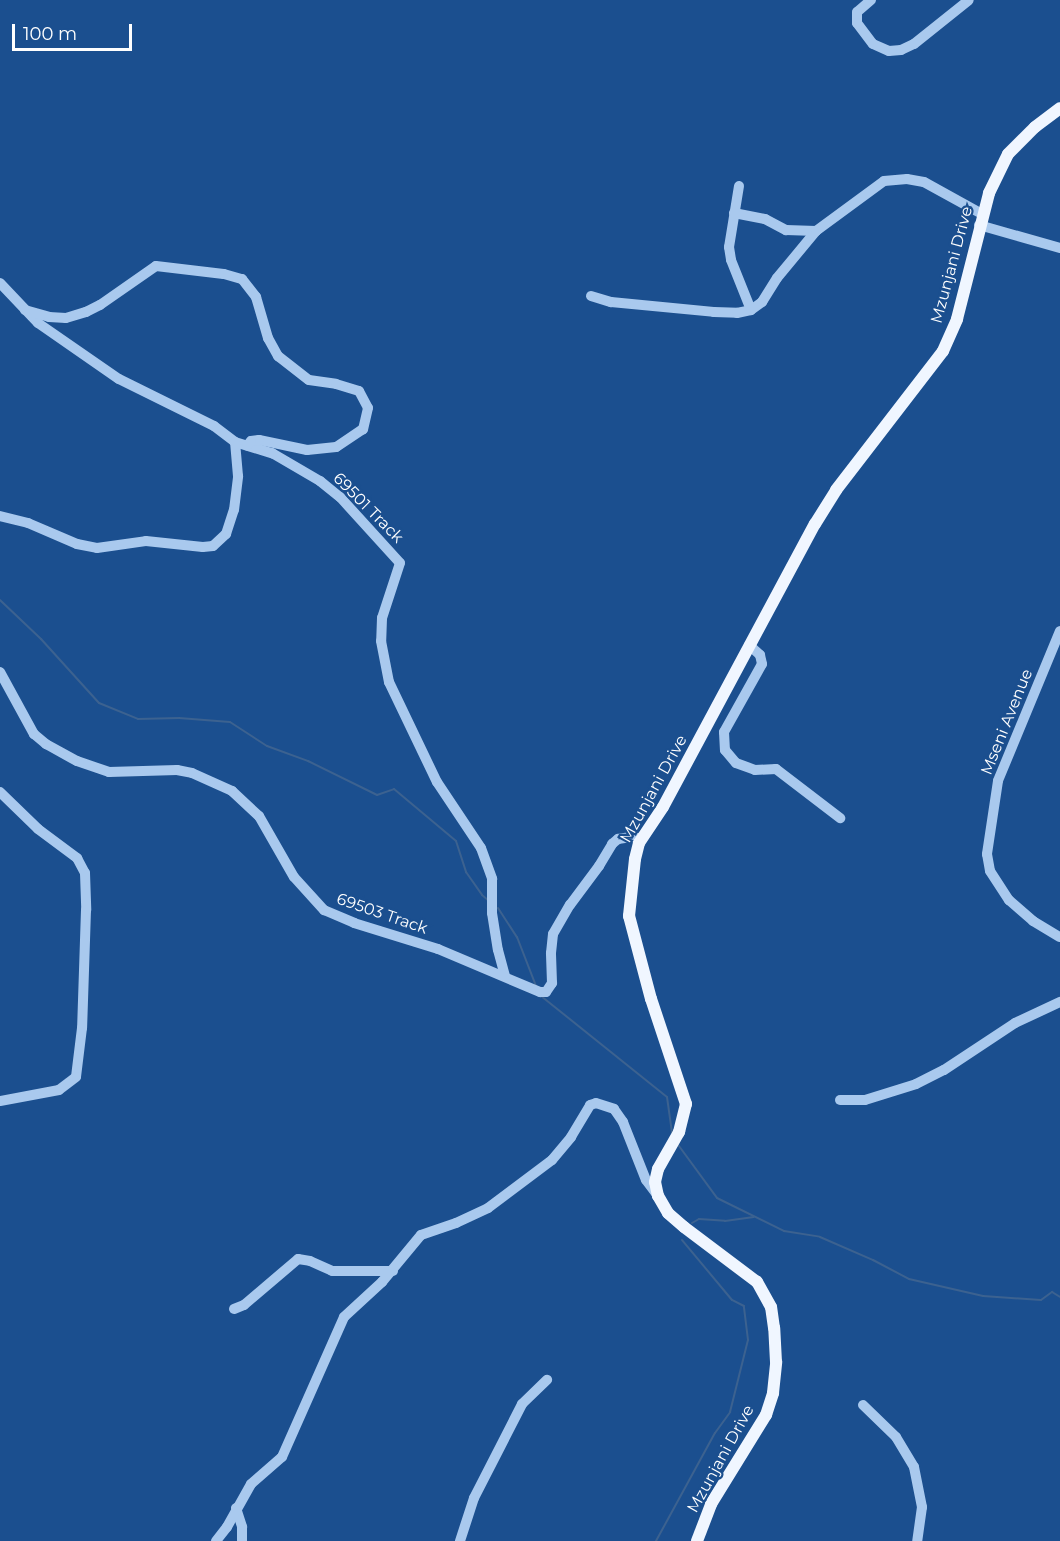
<!DOCTYPE html>
<html>
<head>
<meta charset="utf-8">
<style>
	body { margin:0 }
	#map { position:relative; width:1060px; height:1541px; overflow:hidden; background:#1b4f8f; font-family:Montserrat,sans-serif }
	div>[style] { position:absolute }
	.stream>* { height:2px; margin:-1px; padding:0 1px; transform-origin:1px; border-radius:1px; background:#3c6290 }
	.minor>* { height:10px; margin:-5px; padding:0 5px; transform-origin:5px; border-radius:5px; background:#a9c9ee }
	.major>* { height:12px; margin:-6px; padding:0 6px; transform-origin:6px; border-radius:6px; background:#f0f6ff }
	span { translate:-50% -50%; white-space:nowrap; text-align:center; line-height:1.15; -webkit-text-stroke:4.5px #1b4f8f; paint-order:stroke }
	.street-label { font-size:16px; color:#fff }
	.scale { position:absolute; left:12px; top:24px; width:120px; height:27px; box-sizing:border-box; border:3px solid #fff; border-top:0; padding-left:8px; font-size:18px; line-height:21px; white-space:nowrap; color:#fff; -webkit-text-stroke:4px #1b4f8f; paint-order:stroke }
</style>
</head>
<body>
<div id="map">
	<div class="stream">
		<i style="left:0;top:600px;width:57px;rotate:43.6deg"></i>
		<i style="left:41px;top:639px;width:86px;rotate:47.8deg"></i>
		<i style="left:99px;top:703px;width:42px;rotate:22.3deg"></i>
		<i style="left:138px;top:719px;width:41px;rotate:-1.4deg"></i>
		<i style="left:179px;top:718px;width:51px;rotate:4.5deg"></i>
		<i style="left:230px;top:722px;width:44px;rotate:33deg"></i>
		<i style="left:267px;top:746px;width:44px;rotate:20.1deg"></i>
		<i style="left:308px;top:761px;width:77px;rotate:26.2deg"></i>
		<i style="left:377px;top:795px;width:18px;rotate:-19deg"></i>
		<i style="left:394px;top:789px;width:81px;rotate:40deg"></i>
		<i style="left:456px;top:841px;width:33px;rotate:72deg"></i>
		<i style="left:466px;top:872px;width:28px;rotate:55deg"></i>
		<i style="left:482px;top:895px;width:8px;rotate:40deg"></i>
		<i style="left:498px;top:908px;width:35px;rotate:57deg"></i>
		<i style="left:517px;top:937px;width:53px;rotate:68.8deg"></i>
		<i style="left:541px;top:996px;width:161px;rotate:38.7deg"></i>
		<i style="left:667px;top:1097px;width:36px;rotate:82deg"></i>
		<i style="left:679px;top:1146px;width:64px;rotate:53.8deg"></i>
		<i style="left:717px;top:1198px;width:75px;rotate:26.2deg"></i>
		<i style="left:784px;top:1231px;width:36px;rotate:9deg"></i>
		<i style="left:820px;top:1237px;width:58px;rotate:23.5deg"></i>
		<i style="left:873px;top:1260px;width:41px;rotate:27.8deg"></i>
		<i style="left:909px;top:1279px;width:76px;rotate:12.9deg"></i>
		<i style="left:983px;top:1296px;width:58px;rotate:3.9deg"></i>
		<i style="left:1041px;top:1300px;width:14px;rotate:-36deg"></i>
		<i style="left:1052px;top:1292px;width:9px;rotate:32deg"></i>
		<i style="left:692px;top:1223px;width:8px;rotate:-30deg"></i>
		<i style="left:699px;top:1219px;width:26px;rotate:4deg"></i>
		<i style="left:725px;top:1221px;width:29px;rotate:-8deg"></i>
		<i style="left:656px;top:1541px;width:123px;rotate:-61.4deg"></i>
		<i style="left:715px;top:1433px;width:26px;rotate:-54deg"></i>
		<i style="left:730px;top:1412px;width:74px;rotate:-76deg"></i>
		<i style="left:748px;top:1340px;width:34px;rotate:-97deg"></i>
		<i style="left:744px;top:1306px;width:13px;rotate:-153deg"></i>
		<i style="left:732px;top:1300px;width:78px;rotate:-129.8deg"></i>
	</div>
	<div class="minor">
		<i style="left:871px;top:0;width:18px;rotate:139deg"></i>
		<i style="left:857px;top:12px;width:11px;rotate:90deg"></i>
		<i style="left:857px;top:23px;width:26px;rotate:53deg"></i>
		<i style="left:873px;top:44px;width:17px;rotate:24deg"></i>
		<i style="left:889px;top:51px;width:12px;rotate:-5deg"></i>
		<i style="left:901px;top:50px;width:14px;rotate:-25deg"></i>
		<i style="left:914px;top:44px;width:70px;rotate:-38.7deg"></i>
		<i style="left:739px;top:186px;width:62px;rotate:99.3deg"></i>
		<i style="left:729px;top:247px;width:13px;rotate:81deg"></i>
		<i style="left:731px;top:260px;width:54px;rotate:68.2deg"></i>
		<i style="left:734px;top:213px;width:32px;rotate:11deg"></i>
		<i style="left:765px;top:219px;width:24px;rotate:28deg"></i>
		<i style="left:786px;top:230px;width:30px;rotate:2deg"></i>
		<i style="left:979px;top:225px;width:84px;rotate:15.9deg"></i>
		<i style="left:0;top:283px;width:55px;rotate:46.5deg"></i>
		<i style="left:38px;top:323px;width:98px;rotate:34.7deg"></i>
		<i style="left:119px;top:379px;width:106px;rotate:26.3deg"></i>
		<i style="left:214px;top:426px;width:26px;rotate:37deg"></i>
		<i style="left:235px;top:442px;width:39px;rotate:17deg"></i>
		<i style="left:272px;top:453px;width:56px;rotate:30.3deg"></i>
		<i style="left:320px;top:481px;width:26px;rotate:39deg"></i>
		<i style="left:340px;top:497px;width:89px;rotate:47.7deg"></i>
		<i style="left:400px;top:563px;width:58px;rotate:108.1deg"></i>
		<i style="left:382px;top:618px;width:23px;rotate:92deg"></i>
		<i style="left:381px;top:641px;width:42px;rotate:79deg"></i>
		<i style="left:389px;top:682px;width:111px;rotate:64.4deg"></i>
		<i style="left:437px;top:782px;width:79px;rotate:56.3deg"></i>
		<i style="left:481px;top:848px;width:33px;rotate:70deg"></i>
		<i style="left:492px;top:879px;width:34px;rotate:90deg"></i>
		<i style="left:492px;top:913px;width:37px;rotate:81deg"></i>
		<i style="left:498px;top:950px;width:27px;rotate:75deg"></i>
		<i style="left:591px;top:296px;width:21px;rotate:17deg"></i>
		<i style="left:611px;top:302px;width:103px;rotate:5.5deg"></i>
		<i style="left:714px;top:312px;width:23px;rotate:2deg"></i>
		<i style="left:737px;top:313px;width:14px;rotate:-12deg"></i>
		<i style="left:751px;top:310px;width:14px;rotate:-36deg"></i>
		<i style="left:762px;top:302px;width:28px;rotate:-58deg"></i>
		<i style="left:777px;top:278px;width:61px;rotate:-50.3deg"></i>
		<i style="left:816px;top:231px;width:84px;rotate:-36.3deg"></i>
		<i style="left:884px;top:181px;width:23px;rotate:-5deg"></i>
		<i style="left:907px;top:179px;width:17px;rotate:10deg"></i>
		<i style="left:924px;top:182px;width:66px;rotate:28.9deg"></i>
		<i style="left:25px;top:310px;width:25px;rotate:16deg"></i>
		<i style="left:49px;top:317px;width:17px;rotate:3deg"></i>
		<i style="left:66px;top:318px;width:21px;rotate:-17deg"></i>
		<i style="left:86px;top:312px;width:16px;rotate:-27deg"></i>
		<i style="left:100px;top:305px;width:68px;rotate:-34.9deg"></i>
		<i style="left:156px;top:266px;width:68px;rotate:6.7deg"></i>
		<i style="left:224px;top:274px;width:19px;rotate:16deg"></i>
		<i style="left:242px;top:279px;width:23px;rotate:52deg"></i>
		<i style="left:256px;top:297px;width:43px;rotate:73.7deg"></i>
		<i style="left:268px;top:338px;width:21px;rotate:61deg"></i>
		<i style="left:278px;top:356px;width:39px;rotate:38deg"></i>
		<i style="left:309px;top:380px;width:27px;rotate:8deg"></i>
		<i style="left:336px;top:384px;width:24px;rotate:17deg"></i>
		<i style="left:359px;top:391px;width:19px;rotate:62deg"></i>
		<i style="left:368px;top:408px;width:22px;rotate:103deg"></i>
		<i style="left:363px;top:429px;width:32px;rotate:146deg"></i>
		<i style="left:336px;top:447px;width:29px;rotate:174deg"></i>
		<i style="left:307px;top:450px;width:49px;rotate:-168.2deg"></i>
		<i style="left:259px;top:440px;width:8px;rotate:173deg"></i>
		<i style="left:251px;top:441px;width:6px;rotate:129deg"></i>
		<i style="left:0;top:516px;width:29px;rotate:14deg"></i>
		<i style="left:28px;top:523px;width:53px;rotate:23.2deg"></i>
		<i style="left:77px;top:544px;width:20px;rotate:11deg"></i>
		<i style="left:97px;top:548px;width:49px;rotate:-8.1deg"></i>
		<i style="left:146px;top:541px;width:57px;rotate:6deg"></i>
		<i style="left:203px;top:547px;width:10px;rotate:-6deg"></i>
		<i style="left:213px;top:546px;width:18px;rotate:-43deg"></i>
		<i style="left:226px;top:534px;width:25px;rotate:-72deg"></i>
		<i style="left:234px;top:510px;width:34px;rotate:-83deg"></i>
		<i style="left:238px;top:476px;width:34px;rotate:-95deg"></i>
		<i style="left:1060px;top:631px;width:162px;rotate:112.5deg"></i>
		<i style="left:998px;top:781px;width:74px;rotate:98.6deg"></i>
		<i style="left:987px;top:854px;width:17px;rotate:80deg"></i>
		<i style="left:990px;top:871px;width:35px;rotate:57deg"></i>
		<i style="left:1009px;top:900px;width:32px;rotate:41deg"></i>
		<i style="left:1033px;top:921px;width:31px;rotate:31deg"></i>
		<i style="left:749px;top:645px;width:15px;rotate:42deg"></i>
		<i style="left:760px;top:655px;width:9px;rotate:77deg"></i>
		<i style="left:762px;top:664px;width:78px;rotate:119.2deg"></i>
		<i style="left:724px;top:732px;width:18px;rotate:87deg"></i>
		<i style="left:725px;top:750px;width:17px;rotate:50deg"></i>
		<i style="left:736px;top:763px;width:20px;rotate:20deg"></i>
		<i style="left:755px;top:770px;width:21px;rotate:-3deg"></i>
		<i style="left:776px;top:769px;width:81px;rotate:37.4deg"></i>
		<i style="left:0;top:672px;width:71px;rotate:61.3deg"></i>
		<i style="left:34px;top:734px;width:16px;rotate:40deg"></i>
		<i style="left:46px;top:744px;width:35px;rotate:29deg"></i>
		<i style="left:77px;top:761px;width:34px;rotate:19deg"></i>
		<i style="left:109px;top:772px;width:68px;rotate:-1.7deg"></i>
		<i style="left:177px;top:770px;width:15px;rotate:11deg"></i>
		<i style="left:192px;top:773px;width:44px;rotate:24.2deg"></i>
		<i style="left:232px;top:791px;width:37px;rotate:43deg"></i>
		<i style="left:259px;top:816px;width:70px;rotate:60.2deg"></i>
		<i style="left:294px;top:877px;width:45px;rotate:47.7deg"></i>
		<i style="left:324px;top:910px;width:33px;rotate:23deg"></i>
		<i style="left:354px;top:923px;width:88px;rotate:17.2deg"></i>
		<i style="left:438px;top:949px;width:111px;rotate:22.9deg"></i>
		<i style="left:540px;top:992px;width:6px"></i>
		<i style="left:546px;top:992px;width:11px;rotate:-56deg"></i>
		<i style="left:552px;top:983px;width:30px;rotate:-92deg"></i>
		<i style="left:551px;top:953px;width:19px;rotate:-84deg"></i>
		<i style="left:553px;top:934px;width:34px;rotate:-60deg"></i>
		<i style="left:570px;top:905px;width:49px;rotate:-53.4deg"></i>
		<i style="left:599px;top:866px;width:26px;rotate:-59deg"></i>
		<i style="left:612px;top:844px;width:8px;rotate:-40deg"></i>
		<i style="left:618px;top:839px;width:13px;rotate:-9deg"></i>
		<i style="left:631px;top:837px;width:8px;rotate:7deg"></i>
		<i style="left:639px;top:838px;width:5px;rotate:90deg"></i>
		<i style="left:0;top:792px;width:53px;rotate:44.2deg"></i>
		<i style="left:38px;top:829px;width:49px;rotate:36.6deg"></i>
		<i style="left:77px;top:858px;width:17px;rotate:62deg"></i>
		<i style="left:85px;top:873px;width:37px;rotate:88deg"></i>
		<i style="left:86px;top:910px;width:118px;rotate:91.9deg"></i>
		<i style="left:82px;top:1028px;width:49px;rotate:97deg"></i>
		<i style="left:76px;top:1077px;width:21px;rotate:143deg"></i>
		<i style="left:59px;top:1090px;width:60px;rotate:169.4deg"></i>
		<i style="left:840px;top:1100px;width:25px"></i>
		<i style="left:865px;top:1100px;width:53px;rotate:-17.4deg"></i>
		<i style="left:916px;top:1084px;width:31px;rotate:-27deg"></i>
		<i style="left:944px;top:1070px;width:85px;rotate:-33.5deg"></i>
		<i style="left:1015px;top:1023px;width:50px;rotate:-25deg"></i>
		<i style="left:234px;top:1309px;width:11px;rotate:-22deg"></i>
		<i style="left:244px;top:1305px;width:71px;rotate:-40.4deg"></i>
		<i style="left:298px;top:1259px;width:12px;rotate:9deg"></i>
		<i style="left:310px;top:1261px;width:24px;rotate:24deg"></i>
		<i style="left:332px;top:1271px;width:61px"></i>
		<i style="left:863px;top:1405px;width:46px;rotate:44.1deg"></i>
		<i style="left:896px;top:1437px;width:35px;rotate:59deg"></i>
		<i style="left:914px;top:1467px;width:41px;rotate:78.7deg"></i>
		<i style="left:922px;top:1507px;width:34px;rotate:98deg"></i>
		<i style="left:236px;top:1508px;width:20px;rotate:72deg"></i>
		<i style="left:242px;top:1527px;width:14px;rotate:90deg"></i>
		<i style="left:216px;top:1541px;width:18px;rotate:-52deg"></i>
		<i style="left:227px;top:1527px;width:49px;rotate:-60.8deg"></i>
		<i style="left:251px;top:1484px;width:41px;rotate:-41.1deg"></i>
		<i style="left:282px;top:1457px;width:153px;rotate:-66.1deg"></i>
		<i style="left:344px;top:1317px;width:52px;rotate:-42.6deg"></i>
		<i style="left:382px;top:1282px;width:61px;rotate:-50.3deg"></i>
		<i style="left:421px;top:1235px;width:37px;rotate:-19deg"></i>
		<i style="left:456px;top:1223px;width:35px;rotate:-25deg"></i>
		<i style="left:488px;top:1208px;width:80px;rotate:-36.9deg"></i>
		<i style="left:552px;top:1160px;width:30px;rotate:-50deg"></i>
		<i style="left:571px;top:1137px;width:37px;rotate:-59deg"></i>
		<i style="left:590px;top:1105px;width:6px;rotate:-18deg"></i>
		<i style="left:596px;top:1103px;width:19px;rotate:18deg"></i>
		<i style="left:614px;top:1109px;width:16px;rotate:55deg"></i>
		<i style="left:623px;top:1122px;width:62px;rotate:68.4deg"></i>
		<i style="left:646px;top:1180px;width:20px;rotate:53deg"></i>
		<i style="left:460px;top:1541px;width:45px;rotate:-72deg"></i>
		<i style="left:474px;top:1498px;width:106px;rotate:-62.9deg"></i>
		<i style="left:522px;top:1404px;width:35px;rotate:-44deg"></i>
	</div>
	<div class="major">
		<i style="left:697px;top:1541px;width:40px;rotate:-69deg"></i>
		<i style="left:711px;top:1504px;width:105px;rotate:-58.3deg"></i>
		<i style="left:766px;top:1415px;width:23px;rotate:-72deg"></i>
		<i style="left:773px;top:1393px;width:31px;rotate:-84deg"></i>
		<i style="left:776px;top:1362px;width:34px;rotate:-93deg"></i>
		<i style="left:774px;top:1328px;width:21px;rotate:-98deg"></i>
		<i style="left:771px;top:1307px;width:29px;rotate:-119deg"></i>
		<i style="left:757px;top:1282px;width:91px;rotate:-143deg"></i>
		<i style="left:684px;top:1227px;width:21px;rotate:-139deg"></i>
		<i style="left:668px;top:1213px;width:20px;rotate:-120deg"></i>
		<i style="left:658px;top:1196px;width:14px;rotate:-102deg"></i>
		<i style="left:655px;top:1182px;width:13px;rotate:-77deg"></i>
		<i style="left:658px;top:1169px;width:43px;rotate:-60.4deg"></i>
		<i style="left:679px;top:1132px;width:29px;rotate:-76deg"></i>
		<i style="left:686px;top:1104px;width:111px;rotate:-108.4deg"></i>
		<i style="left:651px;top:999px;width:86px;rotate:-104.8deg"></i>
		<i style="left:629px;top:916px;width:57px;rotate:-84deg"></i>
		<i style="left:635px;top:859px;width:16px;rotate:-76deg"></i>
		<i style="left:639px;top:843px;width:43px;rotate:-56.3deg"></i>
		<i style="left:663px;top:807px;width:321px;rotate:-61.8deg"></i>
		<i style="left:815px;top:524px;width:40px;rotate:-58deg"></i>
		<i style="left:836px;top:490px;width:175px;rotate:-52.4deg"></i>
		<i style="left:943px;top:351px;width:35px;rotate:-66deg"></i>
		<i style="left:957px;top:319px;width:130px;rotate:-75.7deg"></i>
		<i style="left:989px;top:193px;width:43px;rotate:-64deg"></i>
		<i style="left:1008px;top:154px;width:38px;rotate:-45deg"></i>
		<i style="left:1035px;top:127px;width:31px;rotate:-37deg"></i>
	</div>
	<div class="street-label">
		<span style="left:952px;top:265px;rotate:-75deg">Mzunjani Drive</span>
		<span style="left:368px;top:508px;rotate:45deg">69501 Track</span>
		<span style="left:1007px;top:722px;rotate:-68deg">Mseni Avenue</span>
		<span style="left:654px;top:789px;rotate:-61deg">Mzunjani Drive</span>
		<span style="left:382px;top:914px;rotate:19deg">69503 Track</span>
		<span style="left:721px;top:1459px;rotate:-61deg">Mzunjani Drive</span>
	</div>
	<div class="scale">100 m</div>
</div>
</body>
</html>
